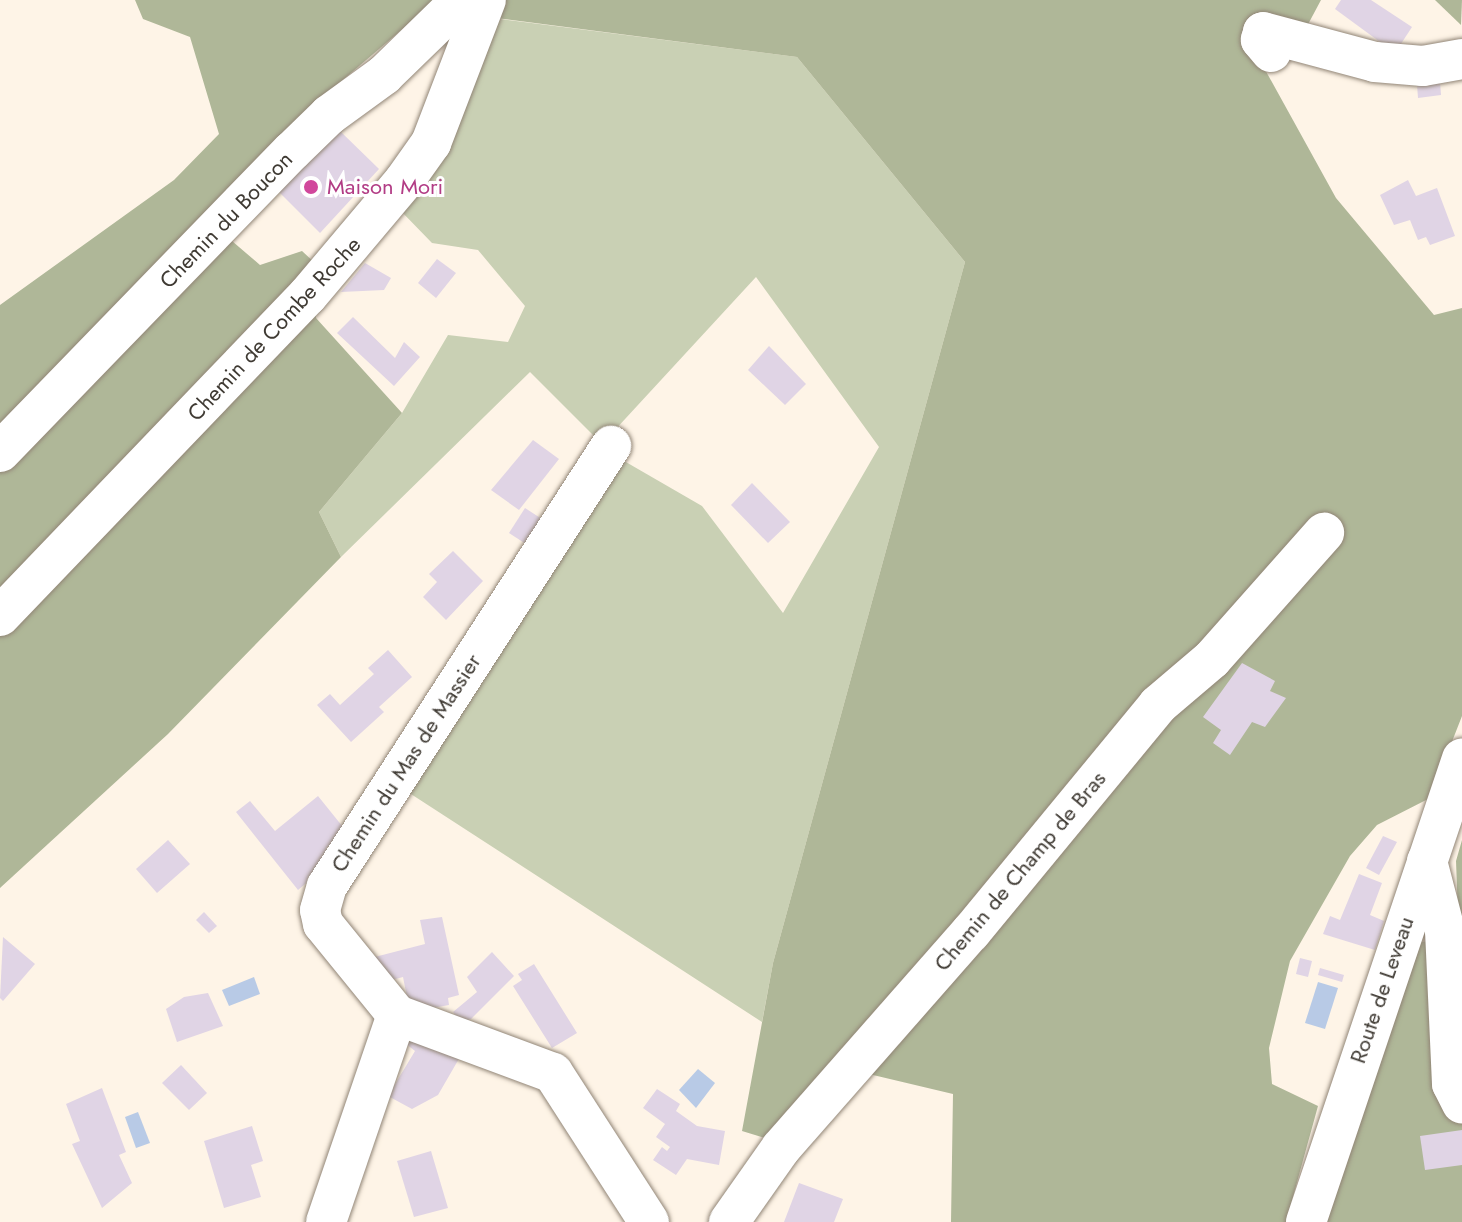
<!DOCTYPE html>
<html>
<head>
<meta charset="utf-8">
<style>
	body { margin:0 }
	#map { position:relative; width:1462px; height:1222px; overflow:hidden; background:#fef4e7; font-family:Jost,sans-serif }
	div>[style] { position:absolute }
	.green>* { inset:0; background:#c9d0b4 }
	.forest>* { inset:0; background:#afb798 }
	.water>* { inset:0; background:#b8cae6 }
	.building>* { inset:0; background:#e0d4e5 }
	.roads { filter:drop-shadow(0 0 2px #918576) drop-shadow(0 0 2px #918576) }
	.minor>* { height:40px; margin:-20px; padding:0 20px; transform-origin:20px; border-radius:20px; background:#fff }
	.dots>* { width:22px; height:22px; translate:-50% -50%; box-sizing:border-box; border:4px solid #fff; border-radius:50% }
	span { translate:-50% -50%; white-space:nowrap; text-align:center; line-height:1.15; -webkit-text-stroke:6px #fff; paint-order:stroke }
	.hotel-label { font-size:22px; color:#b23c85 }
	.left { translate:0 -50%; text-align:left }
	.street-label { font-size:22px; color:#3f3a33 }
</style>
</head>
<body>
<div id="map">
	<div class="green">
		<i style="clip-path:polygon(492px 18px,797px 57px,965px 262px,773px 963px,762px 1022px,397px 785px,612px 454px,702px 506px,783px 613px,879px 447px,756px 277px,602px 444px,530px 372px,341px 557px,319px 512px,402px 413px,448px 335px,508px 342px,525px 306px,478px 250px,432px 243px,398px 208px)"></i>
	</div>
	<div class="forest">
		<i style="clip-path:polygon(135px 0,1321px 0,1305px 30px,1247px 37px,1336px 198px,1434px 315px,1462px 308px,1462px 716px,1430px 798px,1377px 825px,1350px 856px,1290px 961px,1269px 1048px,1272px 1084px,1318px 1106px,1286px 1222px,951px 1222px,953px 1094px,831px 1065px,778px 1142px,742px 1131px,773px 963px,965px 262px,797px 57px,426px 9px,338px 84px,232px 241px,260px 265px,302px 251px,316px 264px,316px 318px,402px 413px,319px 512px,341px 557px,168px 734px,0 888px,0 305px,174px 180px,219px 134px,190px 37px,143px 19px)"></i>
		<i style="clip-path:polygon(1435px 0,1462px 0,1461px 25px)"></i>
		<i style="clip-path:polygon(1462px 840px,1462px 1222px,1326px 1222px,1417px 942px,1459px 940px,1456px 861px)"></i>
	</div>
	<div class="water">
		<i style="clip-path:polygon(254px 977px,260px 994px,229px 1006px,222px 990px)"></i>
		<i style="clip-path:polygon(1318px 982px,1338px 988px,1325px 1029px,1305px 1023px)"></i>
		<i style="clip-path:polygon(698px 1069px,715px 1083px,696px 1108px,679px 1090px)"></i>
		<i style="clip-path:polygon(138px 1112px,150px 1143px,136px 1148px,125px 1117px)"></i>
	</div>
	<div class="building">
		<i style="clip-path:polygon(1341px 0,1371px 0,1412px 27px,1395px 53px,1335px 9px)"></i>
		<i style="clip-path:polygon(1439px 69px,1441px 95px,1418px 98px,1416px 70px)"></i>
		<i style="clip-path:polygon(339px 130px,379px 169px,320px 233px,278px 191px)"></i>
		<i style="clip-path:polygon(1408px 180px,1416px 196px,1437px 188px,1455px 236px,1430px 245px,1426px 237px,1418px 240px,1410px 220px,1394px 225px,1380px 195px)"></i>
		<i style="clip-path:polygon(437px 259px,456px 273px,436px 298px,418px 283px)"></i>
		<i style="clip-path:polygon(365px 263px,391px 278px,384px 290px,341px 292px)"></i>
		<i style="clip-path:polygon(353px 317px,395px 358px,404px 342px,420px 357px,394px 386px,337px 333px)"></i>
		<i style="clip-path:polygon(769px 346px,806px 384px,785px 405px,748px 370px)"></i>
		<i style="clip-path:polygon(533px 440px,559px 459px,519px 510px,491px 490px)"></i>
		<i style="clip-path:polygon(752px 483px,790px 522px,768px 543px,731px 505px)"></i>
		<i style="clip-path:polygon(525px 508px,545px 521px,529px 546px,509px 533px)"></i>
		<i style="clip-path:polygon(453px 551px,483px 581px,446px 620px,423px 597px,437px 582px,429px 574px)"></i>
		<i style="clip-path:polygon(388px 650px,412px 677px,379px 707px,384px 712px,351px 742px,317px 705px,330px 694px,340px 705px,374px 674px,368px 668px)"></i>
		<i style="clip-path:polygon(1242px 663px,1275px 681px,1270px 691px,1286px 698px,1265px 727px,1252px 722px,1230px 755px,1213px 743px,1221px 730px,1203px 717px)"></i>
		<i style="clip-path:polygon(318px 796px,347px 832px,326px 848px,332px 856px,324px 868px,298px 890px,236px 812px,250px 801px,275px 831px)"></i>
		<i style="clip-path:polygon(1383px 836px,1397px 842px,1379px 875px,1366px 868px)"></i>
		<i style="clip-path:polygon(168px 840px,190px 864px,157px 893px,136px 869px)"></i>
		<i style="clip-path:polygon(1359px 874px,1382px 883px,1370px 915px,1384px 921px,1375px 950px,1323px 934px,1330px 916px,1340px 920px)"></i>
		<i style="clip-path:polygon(204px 912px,217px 926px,209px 933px,196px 920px)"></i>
		<i style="clip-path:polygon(442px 917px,459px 995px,448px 998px,449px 1005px,410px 1012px,403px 977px,384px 982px,367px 959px,425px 944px,420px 920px)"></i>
		<i style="clip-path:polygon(3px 937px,35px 964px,3px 1001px,0 998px)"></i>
		<i style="clip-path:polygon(492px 952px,514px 976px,471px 1019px,461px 1022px,453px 1012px,477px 992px,467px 977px)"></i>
		<i style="clip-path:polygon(1300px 958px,1312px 961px,1308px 977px,1296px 974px)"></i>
		<i style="clip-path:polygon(534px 964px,577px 1033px,552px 1048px,513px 986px,522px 980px,518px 974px)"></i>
		<i style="clip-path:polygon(1320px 968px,1344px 975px,1342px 982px,1318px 975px)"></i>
		<i style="clip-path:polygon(208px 993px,223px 1026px,177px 1042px,166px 1009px,184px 997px)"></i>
		<i style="clip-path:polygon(413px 1028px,460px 1057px,438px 1095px,412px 1109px,388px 1096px,415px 1051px,405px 1043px)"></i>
		<i style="clip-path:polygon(181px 1065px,207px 1093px,189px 1110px,162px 1083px)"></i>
		<i style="clip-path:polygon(102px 1088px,126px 1152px,119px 1155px,132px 1183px,102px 1208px,72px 1144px,80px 1141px,66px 1104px)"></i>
		<i style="clip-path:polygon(657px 1089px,680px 1104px,676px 1111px,697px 1126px,725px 1131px,719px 1165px,687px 1159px,676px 1175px,653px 1160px,662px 1147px,667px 1151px,670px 1147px,656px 1137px,665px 1124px,643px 1108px)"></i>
		<i style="clip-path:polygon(252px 1126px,263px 1161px,251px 1165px,261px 1197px,224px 1208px,204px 1141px)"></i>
		<i style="clip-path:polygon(1462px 1130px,1462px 1165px,1425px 1170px,1420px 1136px)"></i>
		<i style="clip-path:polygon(431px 1151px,448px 1208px,414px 1217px,397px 1161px)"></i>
		<i style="clip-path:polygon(799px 1183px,843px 1199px,834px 1222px,784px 1222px)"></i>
	</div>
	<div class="roads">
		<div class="minor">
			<i style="left:1271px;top:52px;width:16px;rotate:-130deg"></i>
			<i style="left:1261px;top:40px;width:8px;rotate:-76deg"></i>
			<i style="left:1263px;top:32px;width:116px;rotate:15deg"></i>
			<i style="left:1375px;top:62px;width:48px;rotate:4.8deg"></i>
			<i style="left:1423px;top:66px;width:40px;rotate:-10deg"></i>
			<i style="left:0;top:452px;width:419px;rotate:-45.9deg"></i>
			<i style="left:292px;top:151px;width:52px;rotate:-44.2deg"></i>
			<i style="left:329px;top:115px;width:68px;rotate:-36deg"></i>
			<i style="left:384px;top:75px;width:107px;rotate:-44.2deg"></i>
			<i style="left:0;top:616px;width:445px;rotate:-46.2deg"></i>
			<i style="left:308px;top:295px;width:149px;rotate:-49.9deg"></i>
			<i style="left:404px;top:181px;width:47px;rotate:-54.6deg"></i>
			<i style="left:431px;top:143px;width:153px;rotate:-69deg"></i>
			<i style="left:1427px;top:861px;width:71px;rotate:75.4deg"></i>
			<i style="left:1445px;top:930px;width:154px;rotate:87.4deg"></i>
			<i style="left:1452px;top:1084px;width:22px;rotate:63deg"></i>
			<i style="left:397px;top:1015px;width:117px;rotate:-129.1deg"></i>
			<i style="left:323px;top:924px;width:14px;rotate:-102deg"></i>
			<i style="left:320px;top:910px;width:25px;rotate:-74deg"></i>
			<i style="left:327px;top:886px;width:524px;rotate:-57.16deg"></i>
			<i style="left:397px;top:1015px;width:166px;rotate:20.4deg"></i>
			<i style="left:553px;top:1073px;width:177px;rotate:57.2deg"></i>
			<i style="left:326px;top:1222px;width:219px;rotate:-71.1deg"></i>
			<i style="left:729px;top:1222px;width:90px;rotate:-54.9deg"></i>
			<i style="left:781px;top:1148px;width:288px;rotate:-48.7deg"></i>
			<i style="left:971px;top:932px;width:294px;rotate:-50.5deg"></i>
			<i style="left:1158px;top:705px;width:71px;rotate:-40.4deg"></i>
			<i style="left:1212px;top:659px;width:169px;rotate:-48.4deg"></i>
			<i style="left:1306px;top:1222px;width:489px;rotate:-71.4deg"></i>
		</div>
	</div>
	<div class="dots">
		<i style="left:311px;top:187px;background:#d1479c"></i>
	</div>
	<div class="hotel-label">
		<span class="left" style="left:327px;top:187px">Maison Mori</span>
	</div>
	<div class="street-label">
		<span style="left:226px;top:220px;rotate:-46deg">Chemin du Boucon</span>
		<span style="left:274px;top:329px;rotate:-47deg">Chemin de Combe Roche</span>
		<span style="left:406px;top:763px;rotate:-57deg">Chemin du Mas de Massier</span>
		<span style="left:1020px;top:871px;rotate:-50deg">Chemin de Champ de Bras</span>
		<span style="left:1382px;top:990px;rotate:-71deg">Route de Leveau</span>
	</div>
</div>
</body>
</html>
